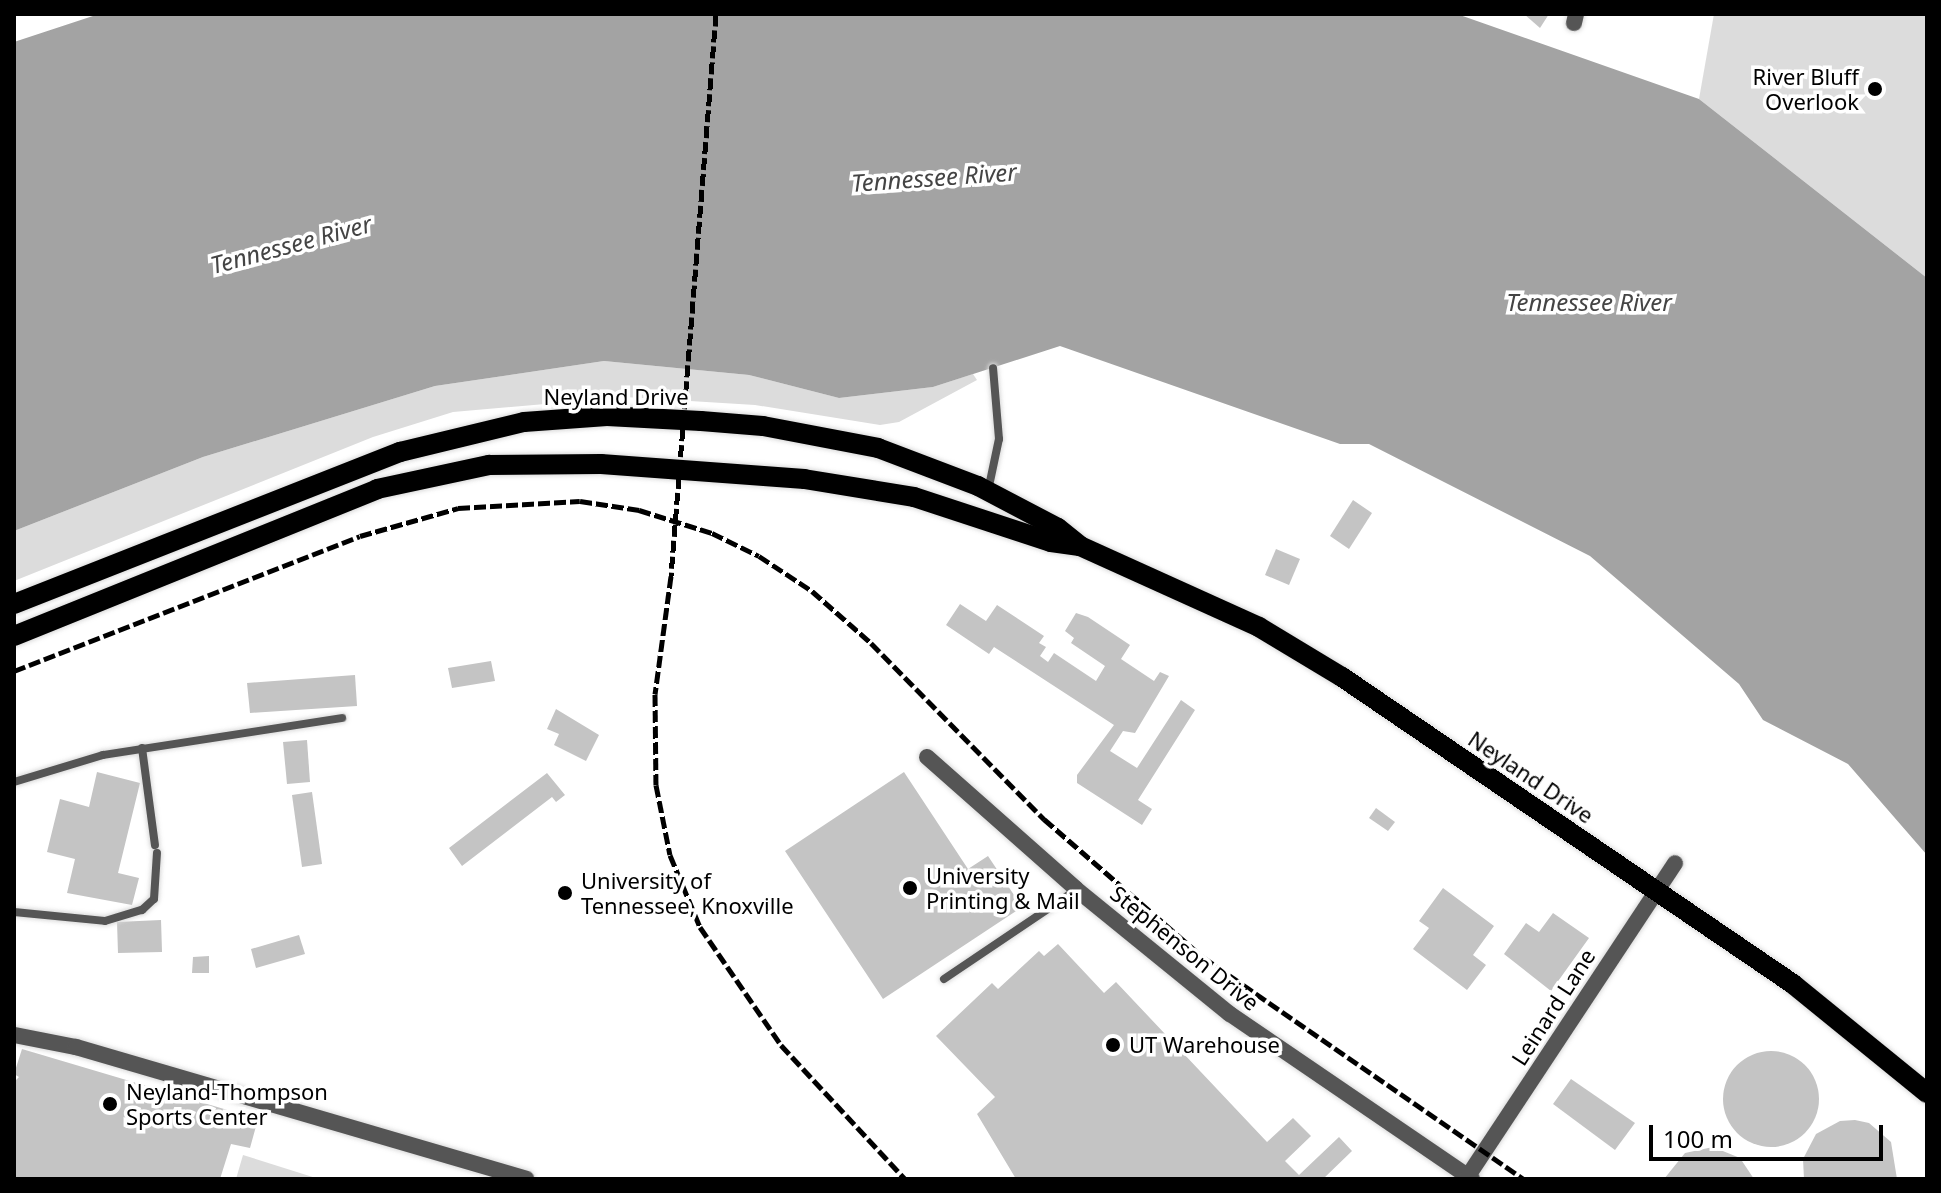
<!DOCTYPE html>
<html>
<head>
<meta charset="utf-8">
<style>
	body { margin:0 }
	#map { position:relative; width:1941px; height:1193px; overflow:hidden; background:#fff; font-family:"Noto Sans",sans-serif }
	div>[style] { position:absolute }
	.green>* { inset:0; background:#dcdcdc }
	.water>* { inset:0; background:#a3a3a3 }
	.building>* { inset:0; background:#c4c4c4 }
	.round { border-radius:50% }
	.roads { filter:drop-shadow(0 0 2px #dbdbdb) drop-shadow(0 0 2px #dbdbdb) }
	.lane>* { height:8px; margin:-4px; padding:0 4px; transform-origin:4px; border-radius:4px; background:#555 }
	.street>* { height:16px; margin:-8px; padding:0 8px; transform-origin:8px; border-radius:8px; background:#555 }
	.primary>* { height:20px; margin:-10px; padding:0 10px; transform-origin:10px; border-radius:10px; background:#000 }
	.rail>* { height:5px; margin-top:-2.5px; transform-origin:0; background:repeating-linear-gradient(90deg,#000 0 12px,transparent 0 16px) }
	.dots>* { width:22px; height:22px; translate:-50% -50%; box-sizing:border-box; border:4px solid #fff; border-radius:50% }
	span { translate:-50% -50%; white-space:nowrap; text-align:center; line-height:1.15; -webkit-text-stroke:7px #fff; paint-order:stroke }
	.poi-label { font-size:22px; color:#000 }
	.right { translate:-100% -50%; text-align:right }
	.left { translate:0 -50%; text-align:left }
	.street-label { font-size:22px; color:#000 }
	.water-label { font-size:24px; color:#444; font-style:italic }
	.frame { position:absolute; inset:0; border:16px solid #000; pointer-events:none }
	.scale { position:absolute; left:1649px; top:1125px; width:234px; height:36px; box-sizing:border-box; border:4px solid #000; border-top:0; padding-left:10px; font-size:24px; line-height:28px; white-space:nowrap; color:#000; -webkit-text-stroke:6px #fff; paint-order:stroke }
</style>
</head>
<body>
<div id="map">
	<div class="green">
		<i style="clip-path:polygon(1714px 14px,1927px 14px,1927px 278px,1699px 99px)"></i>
		<i style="clip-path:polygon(604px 361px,749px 375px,839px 398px,933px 387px,973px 374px,977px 380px,899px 422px,880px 425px,755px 405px,625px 397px,453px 412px,373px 437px,14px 581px,14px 531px,203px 457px,435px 386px)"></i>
		<i style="clip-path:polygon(243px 1155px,319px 1179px,236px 1179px)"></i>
	</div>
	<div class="water">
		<i style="clip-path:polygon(99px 14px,1457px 14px,1699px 99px,1927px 278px,1927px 855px,1848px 764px,1763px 720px,1739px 684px,1590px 556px,1369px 444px,1340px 444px,1060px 346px,933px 387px,839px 398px,749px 375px,604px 361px,435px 386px,203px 457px,14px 531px,14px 42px)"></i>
	</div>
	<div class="building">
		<i style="clip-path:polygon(1524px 14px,1549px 14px,1540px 28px)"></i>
		<i style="clip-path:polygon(1353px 500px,1372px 513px,1349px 549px,1330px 536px)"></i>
		<i style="clip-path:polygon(1276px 549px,1300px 559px,1289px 585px,1265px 575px)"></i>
		<i style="clip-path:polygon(960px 604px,986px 621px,997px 605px,1044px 636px,1039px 643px,1046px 647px,1040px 656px,1048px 662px,1054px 653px,1096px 681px,1105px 666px,1071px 643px,1074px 638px,1065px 631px,1076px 613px,1088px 617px,1130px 645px,1121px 659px,1154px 681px,1160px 672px,1169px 676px,1135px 733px,1123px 731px,1110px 751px,1137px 768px,1181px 700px,1195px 710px,1138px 800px,1152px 809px,1142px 825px,1077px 783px,1077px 775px,1114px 725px,994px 647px,989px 654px,946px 625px)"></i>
		<i style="clip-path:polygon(491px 661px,495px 681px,452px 688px,448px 668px)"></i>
		<i style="clip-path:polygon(355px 675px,357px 706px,250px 713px,247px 683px)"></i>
		<i style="clip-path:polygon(556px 709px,599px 735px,586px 761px,554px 745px,559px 734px,547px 729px)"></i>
		<i style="clip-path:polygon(307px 740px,310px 782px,287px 784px,283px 742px)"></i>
		<i style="clip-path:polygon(97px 772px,140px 783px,118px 873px,139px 878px,132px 905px,67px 893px,75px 859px,47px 852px,60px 799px,89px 807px)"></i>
		<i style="clip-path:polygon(904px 772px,968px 869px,988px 856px,1022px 907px,883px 999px,785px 851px)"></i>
		<i style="clip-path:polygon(547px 773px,565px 795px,556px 802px,552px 797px,462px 866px,449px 848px)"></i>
		<i style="clip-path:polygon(312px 792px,322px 864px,302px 867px,292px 795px)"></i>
		<i style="clip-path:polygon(1376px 808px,1395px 822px,1388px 831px,1369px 818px)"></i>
		<i style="clip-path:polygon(1443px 888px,1494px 926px,1473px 955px,1486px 965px,1467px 990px,1413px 949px,1429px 928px,1419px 921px)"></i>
		<i style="clip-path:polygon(1553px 913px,1589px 938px,1551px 991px,1504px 954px,1526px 923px,1539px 932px)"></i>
		<i style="clip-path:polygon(161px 920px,162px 952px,118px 953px,117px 922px)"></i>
		<i style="clip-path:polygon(299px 935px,305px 954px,256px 968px,251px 949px)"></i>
		<i style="clip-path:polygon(1058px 944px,1104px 993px,1116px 982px,1267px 1142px,1293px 1118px,1311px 1136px,1285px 1161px,1299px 1175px,1339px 1137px,1352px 1151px,1323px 1179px,1016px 1179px,977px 1114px,995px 1097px,936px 1036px,992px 983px,998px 989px,1039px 951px,1044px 956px)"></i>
		<i style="clip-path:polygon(209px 956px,209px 973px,192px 973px,193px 957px)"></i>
		<i style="clip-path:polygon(22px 1049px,258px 1119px,250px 1148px,231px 1144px,220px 1179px,14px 1179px,14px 1082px,19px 1077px,14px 1074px)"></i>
		<i class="round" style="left:1723px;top:1051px;width:96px;height:96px"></i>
		<i style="clip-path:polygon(1571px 1079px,1635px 1123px,1615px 1150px,1553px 1104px)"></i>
		<i style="clip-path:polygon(1855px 1120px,1869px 1123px,1891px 1142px,1897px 1179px,1804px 1179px,1803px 1159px,1816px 1134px,1840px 1121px)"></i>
		<i style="clip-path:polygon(1713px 1147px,1740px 1158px,1754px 1179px,1664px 1179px,1685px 1153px)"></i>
	</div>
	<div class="roads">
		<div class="lane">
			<i style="left:988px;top:491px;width:53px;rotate:-78.1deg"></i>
			<i style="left:999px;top:439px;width:71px;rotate:-94.8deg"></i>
			<i style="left:142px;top:748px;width:98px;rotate:82.4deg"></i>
			<i style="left:14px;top:782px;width:93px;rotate:-16.9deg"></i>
			<i style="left:103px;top:755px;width:242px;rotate:-8.8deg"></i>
			<i style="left:14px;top:912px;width:91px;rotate:5.6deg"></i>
			<i style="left:105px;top:921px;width:39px;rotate:-17deg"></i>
			<i style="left:142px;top:910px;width:16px;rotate:-43deg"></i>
			<i style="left:154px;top:899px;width:46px;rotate:-86.3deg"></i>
			<i style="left:944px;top:979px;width:159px;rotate:-34deg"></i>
		</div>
		<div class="street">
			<i style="left:1574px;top:23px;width:9px;rotate:-77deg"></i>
			<i style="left:927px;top:757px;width:199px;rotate:41.5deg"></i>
			<i style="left:1076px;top:889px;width:198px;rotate:39.1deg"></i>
			<i style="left:1230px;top:1014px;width:293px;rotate:34.3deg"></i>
			<i style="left:14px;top:1035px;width:63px;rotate:11deg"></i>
			<i style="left:76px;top:1047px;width:469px;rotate:16.3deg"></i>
			<i style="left:1468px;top:1176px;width:375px;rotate:-56.5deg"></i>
		</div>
		<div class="primary">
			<i style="left:14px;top:604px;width:415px;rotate:-21.5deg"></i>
			<i style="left:400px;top:452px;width:128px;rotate:-13.6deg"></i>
			<i style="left:524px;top:422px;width:83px;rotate:-4.1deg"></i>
			<i style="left:607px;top:416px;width:94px;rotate:3deg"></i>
			<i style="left:701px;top:421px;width:62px;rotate:4.6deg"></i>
			<i style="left:763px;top:426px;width:117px;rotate:10.8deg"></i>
			<i style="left:878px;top:448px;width:107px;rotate:20.8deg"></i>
			<i style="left:978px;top:486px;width:90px;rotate:27.7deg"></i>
			<i style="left:1058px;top:528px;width:28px;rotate:39deg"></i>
			<i style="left:1080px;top:546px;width:196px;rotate:24.3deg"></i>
			<i style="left:1259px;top:627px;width:97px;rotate:31.1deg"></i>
			<i style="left:1342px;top:677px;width:546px;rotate:34.24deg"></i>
			<i style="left:1793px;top:984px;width:173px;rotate:39.1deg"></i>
			<i style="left:14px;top:636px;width:392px;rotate:-22deg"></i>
			<i style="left:377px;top:489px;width:115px;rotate:-12.1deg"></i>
			<i style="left:489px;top:465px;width:112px;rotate:-0.5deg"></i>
			<i style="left:601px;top:464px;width:204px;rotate:4.2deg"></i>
			<i style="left:804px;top:479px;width:111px;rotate:9.3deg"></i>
			<i style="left:914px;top:497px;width:144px;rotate:18.2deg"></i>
			<i style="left:1051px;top:542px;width:29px;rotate:8deg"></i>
		</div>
	</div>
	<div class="rail">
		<i style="left:716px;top:14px;width:564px;rotate:94.58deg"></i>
		<i style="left:671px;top:576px;width:119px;rotate:97.7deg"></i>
		<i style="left:655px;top:694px;width:91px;rotate:89.4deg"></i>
		<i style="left:656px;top:785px;width:71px;rotate:78.7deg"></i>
		<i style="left:670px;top:855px;width:78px;rotate:67.4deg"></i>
		<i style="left:700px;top:927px;width:143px;rotate:55.5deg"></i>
		<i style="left:781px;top:1045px;width:183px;rotate:47.2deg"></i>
		<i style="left:14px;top:671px;width:371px;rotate:-21.3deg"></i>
		<i style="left:360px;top:536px;width:102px;rotate:-15.9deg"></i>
		<i style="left:458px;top:508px;width:122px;rotate:-3.3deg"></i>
		<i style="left:580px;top:501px;width:60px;rotate:8.7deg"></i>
		<i style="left:639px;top:510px;width:77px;rotate:17.5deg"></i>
		<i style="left:712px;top:533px;width:52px;rotate:26.1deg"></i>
		<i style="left:759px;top:556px;width:64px;rotate:33.4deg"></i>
		<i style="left:812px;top:591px;width:79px;rotate:41.4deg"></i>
		<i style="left:871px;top:643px;width:247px;rotate:45.5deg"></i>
		<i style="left:1044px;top:819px;width:211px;rotate:41deg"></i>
		<i style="left:1203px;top:957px;width:390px;rotate:34.7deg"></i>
	</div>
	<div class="dots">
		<i style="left:1875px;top:89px;background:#000"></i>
		<i style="left:910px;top:888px;background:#000"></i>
		<i style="left:565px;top:893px;background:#000"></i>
		<i style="left:1113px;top:1045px;background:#000"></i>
		<i style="left:110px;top:1104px;background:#000"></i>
	</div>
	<div class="poi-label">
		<span class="right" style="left:1859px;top:89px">River Bluff<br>Overlook</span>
		<span class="left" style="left:926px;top:888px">University<br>Printing &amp; Mail</span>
		<span class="left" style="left:581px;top:893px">University of<br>Tennessee, Knoxville</span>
		<span class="left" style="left:1129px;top:1045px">UT Warehouse</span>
		<span class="left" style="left:126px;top:1104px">Neyland-Thompson<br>Sports Center</span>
	</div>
	<div class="street-label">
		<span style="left:616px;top:397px">Neyland Drive</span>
		<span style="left:1531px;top:777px;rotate:34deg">Neyland Drive</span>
		<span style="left:1185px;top:948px;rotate:39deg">Stephenson Drive</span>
		<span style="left:1553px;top:1007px;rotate:-57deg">Leinard Lane</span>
	</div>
	<div class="water-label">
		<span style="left:934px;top:177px;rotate:-4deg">Tennessee River</span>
		<span style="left:291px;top:244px;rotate:-15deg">Tennessee River</span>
		<span style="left:1589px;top:302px">Tennessee River</span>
	</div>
	<div class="frame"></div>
	<div class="scale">100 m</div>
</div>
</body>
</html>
